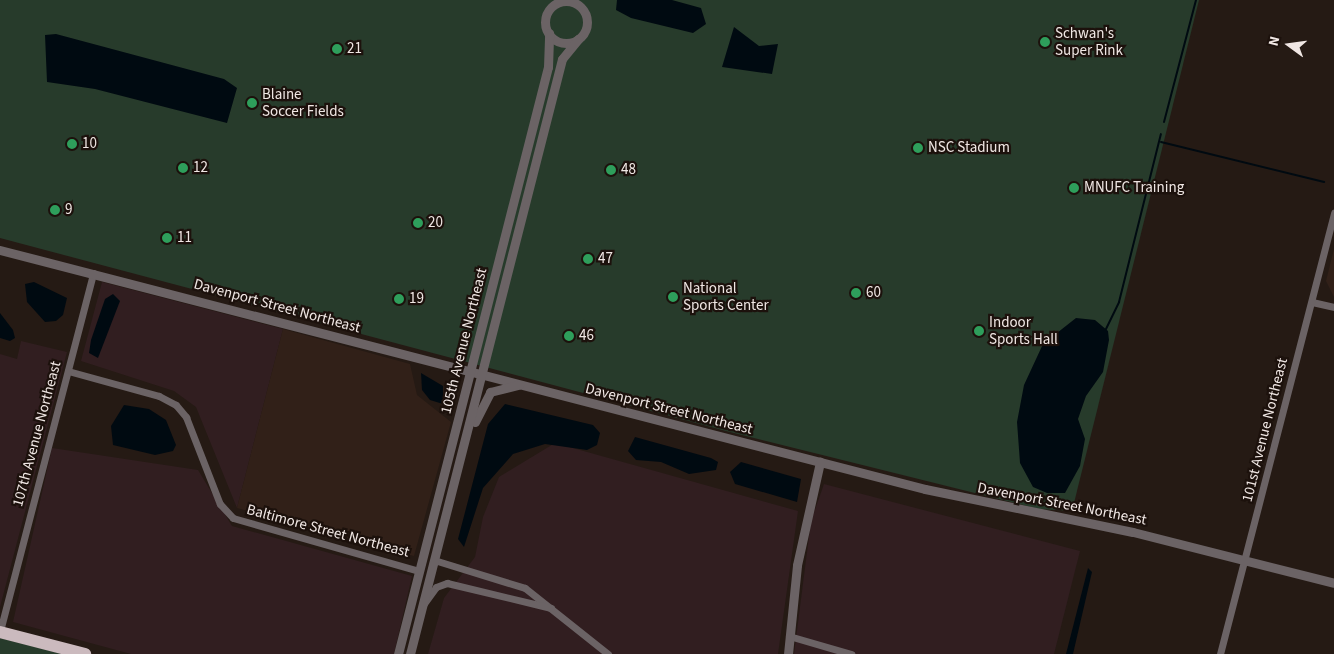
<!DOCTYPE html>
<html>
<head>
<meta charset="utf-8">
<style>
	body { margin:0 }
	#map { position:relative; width:1334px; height:654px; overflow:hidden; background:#251a14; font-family:"Source Sans 3",sans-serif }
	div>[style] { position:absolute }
	.commercial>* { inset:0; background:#311e20 }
	.built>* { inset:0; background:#312018 }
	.green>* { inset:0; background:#273b2b }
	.water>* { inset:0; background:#000a11 }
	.stream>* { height:2px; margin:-1px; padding:0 1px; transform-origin:1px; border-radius:1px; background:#000a11 }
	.minor>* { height:7px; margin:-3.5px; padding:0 3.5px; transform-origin:3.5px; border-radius:3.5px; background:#6b6365 }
	.tertiary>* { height:9px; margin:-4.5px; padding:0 4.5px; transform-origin:4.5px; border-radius:4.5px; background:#6b6365 }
	.tertiary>.ring { margin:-4.5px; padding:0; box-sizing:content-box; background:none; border:9px solid #6b6365; border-radius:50% }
	.trunk>* { height:12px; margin:-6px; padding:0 6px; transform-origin:6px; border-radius:6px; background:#cbbabe }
	.dots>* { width:14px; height:14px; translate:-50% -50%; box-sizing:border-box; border:2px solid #1c110c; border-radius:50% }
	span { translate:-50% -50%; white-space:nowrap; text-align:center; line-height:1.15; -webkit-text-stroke:4.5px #1c110c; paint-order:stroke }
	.poi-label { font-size:15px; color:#f0e7e4 }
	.left { translate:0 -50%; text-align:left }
	.street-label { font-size:15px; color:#f0e7e4 }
	.north { position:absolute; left:1264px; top:20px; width:50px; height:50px; -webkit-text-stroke:4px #1c110c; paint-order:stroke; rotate:284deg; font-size:14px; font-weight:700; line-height:20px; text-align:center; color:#f0e7e4 }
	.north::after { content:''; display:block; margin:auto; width:18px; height:22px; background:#f0e7e4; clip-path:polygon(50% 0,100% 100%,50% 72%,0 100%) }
</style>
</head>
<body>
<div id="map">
	<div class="commercial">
		<i style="clip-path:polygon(102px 282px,283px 329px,237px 508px,196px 407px,174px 391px,81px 361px)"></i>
		<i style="clip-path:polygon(21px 341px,67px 352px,0 607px,0 354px,17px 359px)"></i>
		<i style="clip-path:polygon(555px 443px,798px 511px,778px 654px,428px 654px,444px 598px,475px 557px,483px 517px,499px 477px)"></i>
		<i style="clip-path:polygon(52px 448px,198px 470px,232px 526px,412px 576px,394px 654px,131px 654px,13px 622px)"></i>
		<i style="clip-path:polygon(824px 484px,1080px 551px,1054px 654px,794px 654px,811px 521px)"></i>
	</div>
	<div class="built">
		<i style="clip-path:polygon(1334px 249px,1334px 297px,1326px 281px)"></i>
		<i style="clip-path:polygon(283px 329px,410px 364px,417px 395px,451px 422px,414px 556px,237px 508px)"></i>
	</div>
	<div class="green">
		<i style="clip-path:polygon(0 0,1199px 0,1072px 511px,1039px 509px,726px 431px,0 238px)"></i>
		<i style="clip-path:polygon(0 638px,63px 654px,0 654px)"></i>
	</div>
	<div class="water">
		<i style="clip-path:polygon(617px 0,672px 0,701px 8px,706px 24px,693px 33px,631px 18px,616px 10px)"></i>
		<i style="clip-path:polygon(734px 27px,759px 46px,778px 44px,772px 74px,722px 67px)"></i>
		<i style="clip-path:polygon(56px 34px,224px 79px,237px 88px,227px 123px,95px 89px,47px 82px,45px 35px)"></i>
		<i style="clip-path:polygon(34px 282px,67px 298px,63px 315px,56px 321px,45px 322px,27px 302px,25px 284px)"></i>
		<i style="clip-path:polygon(113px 294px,120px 301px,98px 358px,89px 353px,91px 340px,105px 299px)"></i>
		<i style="clip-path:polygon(0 313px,13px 330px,15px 338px,10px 341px,0 338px)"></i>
		<i style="clip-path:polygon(1076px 318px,1095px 320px,1108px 331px,1109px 340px,1103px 372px,1086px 396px,1078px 419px,1085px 439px,1080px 466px,1065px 493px,1047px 493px,1033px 487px,1020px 463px,1017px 422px,1024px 385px,1043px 344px)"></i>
		<i style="clip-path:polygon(421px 373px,443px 386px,443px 404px,430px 400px,422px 390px)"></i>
		<i style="clip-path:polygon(505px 404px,593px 425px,600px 433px,597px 445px,587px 450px,545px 444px,513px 454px,483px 488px,464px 547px,458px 539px,488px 424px)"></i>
		<i style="clip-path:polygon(124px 405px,149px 409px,166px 420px,176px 445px,173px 451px,155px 455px,113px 445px,111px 426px)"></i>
		<i style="clip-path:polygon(635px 437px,711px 458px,718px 462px,716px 470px,689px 474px,661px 462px,636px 460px,628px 451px)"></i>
		<i style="clip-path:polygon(741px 462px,801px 479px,797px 502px,735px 484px,730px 472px)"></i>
		<i style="clip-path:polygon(1088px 568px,1092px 572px,1073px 654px,1066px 654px)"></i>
	</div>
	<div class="stream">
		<i style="left:1164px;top:122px;width:126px;rotate:-75.3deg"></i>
		<i style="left:1161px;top:142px;width:168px;rotate:13.8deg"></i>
		<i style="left:1106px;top:329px;width:30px;rotate:-64deg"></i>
		<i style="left:1119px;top:302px;width:173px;rotate:-76deg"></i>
	</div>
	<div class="minor">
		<i style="left:1312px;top:302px;width:23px;rotate:13deg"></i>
		<i style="left:68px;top:371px;width:94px;rotate:15.4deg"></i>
		<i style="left:159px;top:396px;width:19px;rotate:28deg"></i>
		<i style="left:176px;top:405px;width:16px;rotate:50deg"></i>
		<i style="left:186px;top:417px;width:93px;rotate:68.7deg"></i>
		<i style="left:220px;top:504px;width:19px;rotate:47deg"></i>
		<i style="left:233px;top:518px;width:193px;rotate:15.9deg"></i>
		<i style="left:434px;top:560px;width:95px;rotate:17.1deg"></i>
		<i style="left:525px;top:588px;width:106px;rotate:38.5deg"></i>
		<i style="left:423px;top:605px;width:22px;rotate:-54deg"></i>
		<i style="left:436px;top:587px;width:12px;rotate:-20deg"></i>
		<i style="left:447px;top:583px;width:107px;rotate:13.5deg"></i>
		<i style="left:0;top:631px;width:370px;rotate:-75.4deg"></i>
		<i style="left:789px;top:636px;width:65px;rotate:16.2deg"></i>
		<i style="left:1220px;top:654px;width:456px;rotate:-75.5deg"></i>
	</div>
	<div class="tertiary">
		<i class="ring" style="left:545px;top:1px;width:33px;height:33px"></i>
		<i style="left:0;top:250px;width:955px;rotate:14.49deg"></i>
		<i style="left:925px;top:489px;width:212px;rotate:11.7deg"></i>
		<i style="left:1133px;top:532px;width:207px;rotate:14.2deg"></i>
		<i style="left:475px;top:422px;width:34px;rotate:-63deg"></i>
		<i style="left:490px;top:392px;width:30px;rotate:-14deg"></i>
		<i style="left:398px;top:654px;width:606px;rotate:-75.67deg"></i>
		<i style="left:548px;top:67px;width:34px;rotate:-88deg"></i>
		<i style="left:410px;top:654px;width:614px;rotate:-75.67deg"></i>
		<i style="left:562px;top:59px;width:26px;rotate:-51deg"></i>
		<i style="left:788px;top:654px;width:89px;rotate:-84.2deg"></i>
		<i style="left:797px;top:565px;width:106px;rotate:-77.4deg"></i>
	</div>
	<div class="trunk">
		<i style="left:0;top:632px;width:88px;rotate:14.5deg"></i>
	</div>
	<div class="dots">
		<i style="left:1045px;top:42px;background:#2e9e5b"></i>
		<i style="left:337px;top:49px;background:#2e9e5b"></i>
		<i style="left:252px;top:103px;background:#2e9e5b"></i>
		<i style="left:72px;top:144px;background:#2e9e5b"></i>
		<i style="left:918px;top:148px;background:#2e9e5b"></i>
		<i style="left:183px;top:168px;background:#2e9e5b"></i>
		<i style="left:611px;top:170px;background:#2e9e5b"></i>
		<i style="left:1074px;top:188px;background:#2e9e5b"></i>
		<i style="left:55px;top:210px;background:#2e9e5b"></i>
		<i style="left:418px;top:223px;background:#2e9e5b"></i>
		<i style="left:167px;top:238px;background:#2e9e5b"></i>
		<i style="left:588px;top:259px;background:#2e9e5b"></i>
		<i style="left:856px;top:293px;background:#2e9e5b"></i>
		<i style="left:673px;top:297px;background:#2e9e5b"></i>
		<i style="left:399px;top:299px;background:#2e9e5b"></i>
		<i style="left:979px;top:331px;background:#2e9e5b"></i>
		<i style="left:569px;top:336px;background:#2e9e5b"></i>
	</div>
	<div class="poi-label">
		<span class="left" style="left:1055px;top:42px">Schwan's<br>Super Rink</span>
		<span class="left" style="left:347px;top:49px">21</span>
		<span class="left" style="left:262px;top:103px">Blaine<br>Soccer Fields</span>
		<span class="left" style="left:82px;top:144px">10</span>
		<span class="left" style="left:928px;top:148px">NSC Stadium</span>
		<span class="left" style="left:193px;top:168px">12</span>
		<span class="left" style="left:621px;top:170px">48</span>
		<span class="left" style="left:1084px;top:188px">MNUFC Training</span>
		<span class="left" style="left:65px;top:210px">9</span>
		<span class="left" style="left:428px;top:223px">20</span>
		<span class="left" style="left:177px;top:238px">11</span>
		<span class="left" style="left:598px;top:259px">47</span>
		<span class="left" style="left:683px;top:297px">National<br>Sports Center</span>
		<span class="left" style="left:866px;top:293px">60</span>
		<span class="left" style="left:409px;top:299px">19</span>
		<span class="left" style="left:989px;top:331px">Indoor<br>Sports Hall</span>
		<span class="left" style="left:579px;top:336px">46</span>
	</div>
	<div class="street-label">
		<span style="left:277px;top:306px;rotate:15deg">Davenport Street Northeast</span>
		<span style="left:464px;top:341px;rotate:-76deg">105th Avenue Northeast</span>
		<span style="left:669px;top:409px;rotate:14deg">Davenport Street Northeast</span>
		<span style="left:1265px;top:430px;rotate:-76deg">101st Avenue Northeast</span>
		<span style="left:37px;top:434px;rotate:-75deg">107th Avenue Northeast</span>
		<span style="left:1062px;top:504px;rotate:11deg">Davenport Street Northeast</span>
		<span style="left:328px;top:531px;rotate:15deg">Baltimore Street Northeast</span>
	</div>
	<div class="north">N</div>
</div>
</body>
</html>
